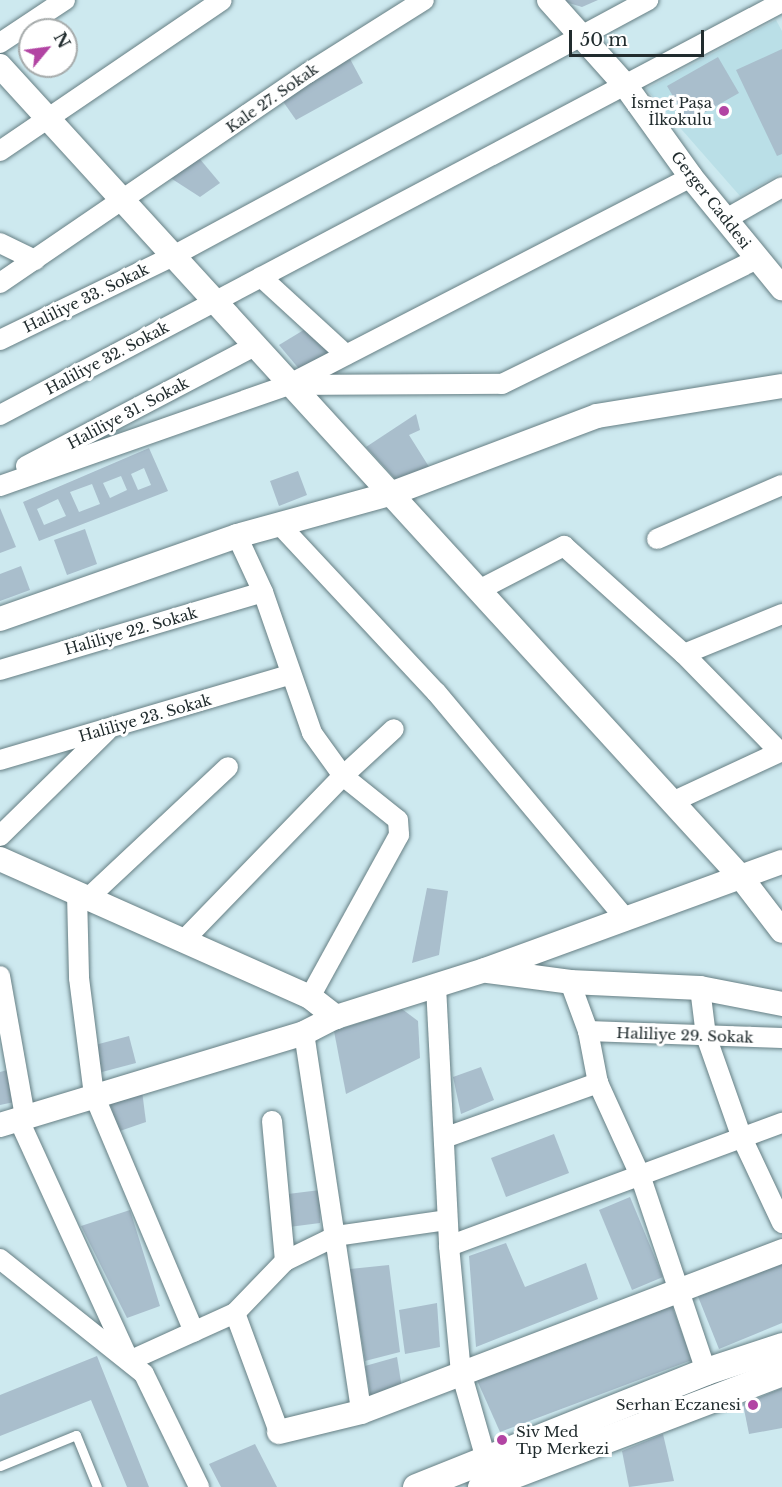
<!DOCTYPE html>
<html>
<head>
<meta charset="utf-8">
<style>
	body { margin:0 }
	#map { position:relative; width:782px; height:1487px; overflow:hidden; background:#cde9ef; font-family:"Libre Baskerville",serif }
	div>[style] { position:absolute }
	.built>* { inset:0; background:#badfe7 }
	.building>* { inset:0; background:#a9becc }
	.roads { filter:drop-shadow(0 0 2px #667f84) drop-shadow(0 0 2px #667f84) }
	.service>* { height:9px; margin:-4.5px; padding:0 4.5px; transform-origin:4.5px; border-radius:4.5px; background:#fff }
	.minor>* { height:20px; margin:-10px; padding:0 10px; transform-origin:10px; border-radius:10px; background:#fff }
	.tertiary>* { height:24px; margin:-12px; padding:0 12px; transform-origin:12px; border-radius:12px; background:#fff }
	.secondary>* { height:27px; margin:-13.5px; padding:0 13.5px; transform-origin:13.5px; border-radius:13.5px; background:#fff }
	.dots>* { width:16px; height:16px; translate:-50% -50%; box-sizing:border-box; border:3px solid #fff; border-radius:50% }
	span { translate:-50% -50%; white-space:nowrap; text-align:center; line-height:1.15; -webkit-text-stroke:6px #fff; paint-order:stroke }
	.street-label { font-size:15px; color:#212c2e }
	.poi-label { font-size:15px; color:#212c2e }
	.right { translate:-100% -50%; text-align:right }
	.left { translate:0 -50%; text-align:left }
	.north { position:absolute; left:18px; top:18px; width:60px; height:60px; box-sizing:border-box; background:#fff; border:2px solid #a6abab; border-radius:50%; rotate:61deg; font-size:16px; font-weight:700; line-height:24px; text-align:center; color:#212c2e }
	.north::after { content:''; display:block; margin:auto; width:21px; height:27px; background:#b244a3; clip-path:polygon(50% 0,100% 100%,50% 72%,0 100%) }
	.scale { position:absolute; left:569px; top:30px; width:135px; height:27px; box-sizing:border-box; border:3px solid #212c2e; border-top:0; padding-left:8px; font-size:18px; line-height:21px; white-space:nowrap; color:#212c2e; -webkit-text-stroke:4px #fff; paint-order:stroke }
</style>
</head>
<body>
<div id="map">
	<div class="built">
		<i style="clip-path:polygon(776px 20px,782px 31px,782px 173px,740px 196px,646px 89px)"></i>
	</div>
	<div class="building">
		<i style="clip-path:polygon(559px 0,598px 0,582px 7px)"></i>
		<i style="clip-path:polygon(782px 49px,782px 154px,777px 156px,736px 70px)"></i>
		<i style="clip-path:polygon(349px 57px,363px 83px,296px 120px,282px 100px)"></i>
		<i style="clip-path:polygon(718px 57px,739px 93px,688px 122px,667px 86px)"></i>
		<i style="clip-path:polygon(199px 158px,220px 183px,200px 197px,169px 177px)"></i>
		<i style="clip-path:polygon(307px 328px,331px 353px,300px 370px,279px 345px)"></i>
		<i style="clip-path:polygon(416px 414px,420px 430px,409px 435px,431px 470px,399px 483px,366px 447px)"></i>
		<i style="clip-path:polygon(evenodd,149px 448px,168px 491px,39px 541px,23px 502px,149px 448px,144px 468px,151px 485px,138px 490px,131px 474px,144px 468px,149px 448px,121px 476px,127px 490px,110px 498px,103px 483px,121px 476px,149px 448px,92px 484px,100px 504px,79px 512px,70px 492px,92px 484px,149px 448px,58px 499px,66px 516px,44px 525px,37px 509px,58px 499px)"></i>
		<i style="clip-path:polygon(298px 471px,307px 495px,279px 506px,270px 481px)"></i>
		<i style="clip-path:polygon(0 508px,16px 547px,0 553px)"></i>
		<i style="clip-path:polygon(85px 529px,97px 564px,67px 575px,54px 540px)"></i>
		<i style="clip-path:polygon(21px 566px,30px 590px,0 601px,0 574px)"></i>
		<i style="clip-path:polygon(427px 888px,448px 891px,439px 955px,412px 963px)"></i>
		<i style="clip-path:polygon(402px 1009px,418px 1021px,420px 1058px,346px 1094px,334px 1031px)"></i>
		<i style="clip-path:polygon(129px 1036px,136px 1063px,102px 1072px,95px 1045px)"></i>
		<i style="clip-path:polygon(481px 1067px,494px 1100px,461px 1114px,453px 1077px)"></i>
		<i style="clip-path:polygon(11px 1069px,19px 1101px,0 1105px,0 1072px)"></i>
		<i style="clip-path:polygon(142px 1091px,146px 1122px,117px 1132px,109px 1099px)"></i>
		<i style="clip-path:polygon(554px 1134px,569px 1173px,506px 1197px,491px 1158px)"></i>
		<i style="clip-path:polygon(320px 1190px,320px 1223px,289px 1227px,288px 1194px)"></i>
		<i style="clip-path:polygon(630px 1197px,663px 1277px,632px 1290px,599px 1210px)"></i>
		<i style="clip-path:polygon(130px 1210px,160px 1306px,127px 1318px,81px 1226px)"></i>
		<i style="clip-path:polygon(506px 1243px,525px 1287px,586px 1263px,598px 1299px,476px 1347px,469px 1256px)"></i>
		<i style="clip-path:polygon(782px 1260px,782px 1323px,719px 1349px,697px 1294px)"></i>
		<i style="clip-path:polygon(389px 1265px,400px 1352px,365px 1361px,350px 1269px)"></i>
		<i style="clip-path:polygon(437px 1303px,440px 1347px,405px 1354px,399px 1310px)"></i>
		<i style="clip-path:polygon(671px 1303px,692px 1360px,500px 1432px,476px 1378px)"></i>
		<i style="clip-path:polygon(97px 1356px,149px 1487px,127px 1487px,91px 1400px,0 1436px,0 1395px)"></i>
		<i style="clip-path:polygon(397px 1357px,402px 1388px,371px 1398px,365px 1366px)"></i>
		<i style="clip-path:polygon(782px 1388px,782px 1428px,749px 1434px,743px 1404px)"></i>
		<i style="clip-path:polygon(663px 1434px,674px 1481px,629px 1487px,622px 1451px)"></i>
		<i style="clip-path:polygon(255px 1444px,277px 1487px,221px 1487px,209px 1464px)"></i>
	</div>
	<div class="roads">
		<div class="service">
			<i style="left:0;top:1466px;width:82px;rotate:-22.2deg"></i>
			<i style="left:76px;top:1435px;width:56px;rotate:68deg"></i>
		</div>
		<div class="minor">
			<i style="left:0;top:43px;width:78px;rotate:-33.5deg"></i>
			<i style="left:0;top:151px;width:268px;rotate:-34.2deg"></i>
			<i style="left:726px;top:219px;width:64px;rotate:-29.7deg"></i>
			<i style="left:0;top:243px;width:39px;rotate:26deg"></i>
			<i style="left:261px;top:277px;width:115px;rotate:42.5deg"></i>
			<i style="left:0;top:283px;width:373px;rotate:-34.3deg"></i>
			<i style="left:308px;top:73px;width:137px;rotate:-32.2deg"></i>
			<i style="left:0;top:340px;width:192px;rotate:-25.9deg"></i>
			<i style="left:173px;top:256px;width:540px;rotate:-28.32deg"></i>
			<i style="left:294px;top:385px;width:208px;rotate:-0.3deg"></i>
			<i style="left:502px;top:384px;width:284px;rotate:-26.1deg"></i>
			<i style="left:0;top:415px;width:884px;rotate:-27.84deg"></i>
			<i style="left:26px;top:466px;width:259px;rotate:-27.7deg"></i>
			<i style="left:0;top:486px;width:305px;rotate:-19.3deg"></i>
			<i style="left:288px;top:385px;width:454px;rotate:-27.3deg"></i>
			<i style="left:280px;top:525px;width:229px;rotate:47deg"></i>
			<i style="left:436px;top:692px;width:293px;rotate:50.1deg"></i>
			<i style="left:237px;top:536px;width:62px;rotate:65.1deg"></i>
			<i style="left:263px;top:592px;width:149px;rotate:70.8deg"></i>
			<i style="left:312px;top:733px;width:53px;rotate:54.2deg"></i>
			<i style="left:343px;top:776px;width:70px;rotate:38.7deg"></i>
			<i style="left:398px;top:820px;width:15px;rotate:86deg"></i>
			<i style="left:399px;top:835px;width:185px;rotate:118.8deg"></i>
			<i style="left:657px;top:539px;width:136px;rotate:-23.4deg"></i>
			<i style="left:479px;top:590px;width:96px;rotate:-27.4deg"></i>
			<i style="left:564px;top:546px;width:161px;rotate:42deg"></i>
			<i style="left:684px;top:654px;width:137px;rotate:45.6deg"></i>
			<i style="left:684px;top:654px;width:106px;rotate:-22.2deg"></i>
			<i style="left:0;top:670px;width:274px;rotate:-16.5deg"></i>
			<i style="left:0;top:760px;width:301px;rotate:-16.4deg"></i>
			<i style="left:672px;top:802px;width:121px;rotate:-24.9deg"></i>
			<i style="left:0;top:836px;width:150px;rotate:-44.5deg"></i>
			<i style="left:77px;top:894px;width:84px;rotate:88.6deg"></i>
			<i style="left:79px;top:978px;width:118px;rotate:82.7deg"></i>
			<i style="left:94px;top:1095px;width:257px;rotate:67.1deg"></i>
			<i style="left:87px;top:899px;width:193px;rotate:-43.1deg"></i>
			<i style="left:183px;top:941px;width:230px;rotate:-45.9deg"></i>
			<i style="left:343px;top:776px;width:69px;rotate:-42.7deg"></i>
			<i style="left:0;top:976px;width:142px;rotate:79.9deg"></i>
			<i style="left:436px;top:986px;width:260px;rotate:87.1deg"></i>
			<i style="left:449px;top:1246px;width:355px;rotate:-20.3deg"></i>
			<i style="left:700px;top:988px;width:48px;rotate:82.9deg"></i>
			<i style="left:706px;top:1036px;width:108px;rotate:70.6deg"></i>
			<i style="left:742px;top:1138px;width:94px;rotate:64.8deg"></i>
			<i style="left:588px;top:1031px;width:194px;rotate:2.1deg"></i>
			<i style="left:304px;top:1033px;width:383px;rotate:81.4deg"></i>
			<i style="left:598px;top:1083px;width:101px;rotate:65.5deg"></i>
			<i style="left:640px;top:1175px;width:207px;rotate:71.4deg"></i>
			<i style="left:18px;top:1118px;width:267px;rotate:65.4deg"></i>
			<i style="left:129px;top:1361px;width:116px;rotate:-24.4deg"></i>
			<i style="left:235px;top:1313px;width:72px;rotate:-46.1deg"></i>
			<i style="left:285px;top:1261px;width:57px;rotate:-26.1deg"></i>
			<i style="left:336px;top:1236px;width:112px;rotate:-8.2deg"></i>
			<i style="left:272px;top:1121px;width:141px;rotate:84.7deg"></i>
			<i style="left:444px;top:1138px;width:164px;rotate:-19.7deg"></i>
			<i style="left:598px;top:1083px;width:53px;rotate:-100.9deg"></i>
			<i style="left:588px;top:1031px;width:52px;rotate:-110.2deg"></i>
			<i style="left:449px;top:1246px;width:127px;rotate:84.6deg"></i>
			<i style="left:461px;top:1372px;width:91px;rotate:74deg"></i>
			<i style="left:0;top:1259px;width:184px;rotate:38.6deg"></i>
			<i style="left:144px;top:1374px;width:126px;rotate:64deg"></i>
			<i style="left:235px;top:1313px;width:127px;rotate:69.7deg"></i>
		</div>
		<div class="tertiary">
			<i style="left:549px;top:0;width:114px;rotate:48.2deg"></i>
			<i style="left:625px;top:85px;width:113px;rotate:54.3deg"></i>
			<i style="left:691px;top:177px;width:144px;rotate:50.7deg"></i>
			<i style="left:0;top:66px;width:1097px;rotate:47.59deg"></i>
			<i style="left:740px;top:876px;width:69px;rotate:52.6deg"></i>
			<i style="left:0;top:619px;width:251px;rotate:-19.3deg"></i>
			<i style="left:237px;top:536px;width:162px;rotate:-15.4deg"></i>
			<i style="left:393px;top:493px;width:218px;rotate:-20.7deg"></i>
			<i style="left:597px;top:416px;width:187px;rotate:-9.2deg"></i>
			<i style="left:0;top:859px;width:339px;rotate:24deg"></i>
			<i style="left:310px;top:997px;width:33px;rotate:38deg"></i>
			<i style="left:488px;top:971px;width:83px;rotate:7.6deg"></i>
			<i style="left:570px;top:982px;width:130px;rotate:2.6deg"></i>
			<i style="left:700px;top:988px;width:84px;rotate:11deg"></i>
			<i style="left:0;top:1125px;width:318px;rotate:-16.8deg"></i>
			<i style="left:304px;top:1033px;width:36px;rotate:-27deg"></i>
			<i style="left:336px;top:1017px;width:156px;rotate:-17.5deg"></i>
			<i style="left:485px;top:970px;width:316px;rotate:-20deg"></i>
			<i style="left:279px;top:1432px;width:84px;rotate:-13.7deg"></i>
			<i style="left:361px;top:1412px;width:451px;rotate:-20.9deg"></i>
		</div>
		<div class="secondary">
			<i style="left:416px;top:1487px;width:312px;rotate:-21.8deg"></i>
			<i style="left:706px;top:1371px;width:80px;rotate:-18.2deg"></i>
			<i style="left:481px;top:1487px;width:322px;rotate:-20.9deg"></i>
		</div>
	</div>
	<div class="dots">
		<i style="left:724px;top:111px;background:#b244a3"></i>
		<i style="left:753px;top:1405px;background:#b244a3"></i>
		<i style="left:502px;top:1440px;background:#b244a3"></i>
	</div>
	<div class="street-label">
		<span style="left:272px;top:98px;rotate:-35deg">Kale 27. Sokak</span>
		<span style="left:711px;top:200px;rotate:52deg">Gerger Caddesi</span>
		<span style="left:86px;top:298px;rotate:-26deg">Haliliye 33. Sokak</span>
		<span style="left:107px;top:358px;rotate:-28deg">Haliliye 32. Sokak</span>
		<span style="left:128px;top:413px;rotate:-28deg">Haliliye 31. Sokak</span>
		<span style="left:131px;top:631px;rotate:-16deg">Haliliye 22. Sokak</span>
		<span style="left:145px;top:718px;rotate:-16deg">Haliliye 23. Sokak</span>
		<span style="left:685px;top:1035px;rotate:2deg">Haliliye 29. Sokak</span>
	</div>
	<div class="poi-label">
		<span class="right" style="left:712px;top:111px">İsmet Paşa<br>İlkokulu</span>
		<span class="right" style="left:741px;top:1405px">Serhan Eczanesi</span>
		<span class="left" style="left:516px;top:1440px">Siv Med<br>Tıp Merkezi</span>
	</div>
	<div class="north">N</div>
	<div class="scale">50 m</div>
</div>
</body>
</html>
